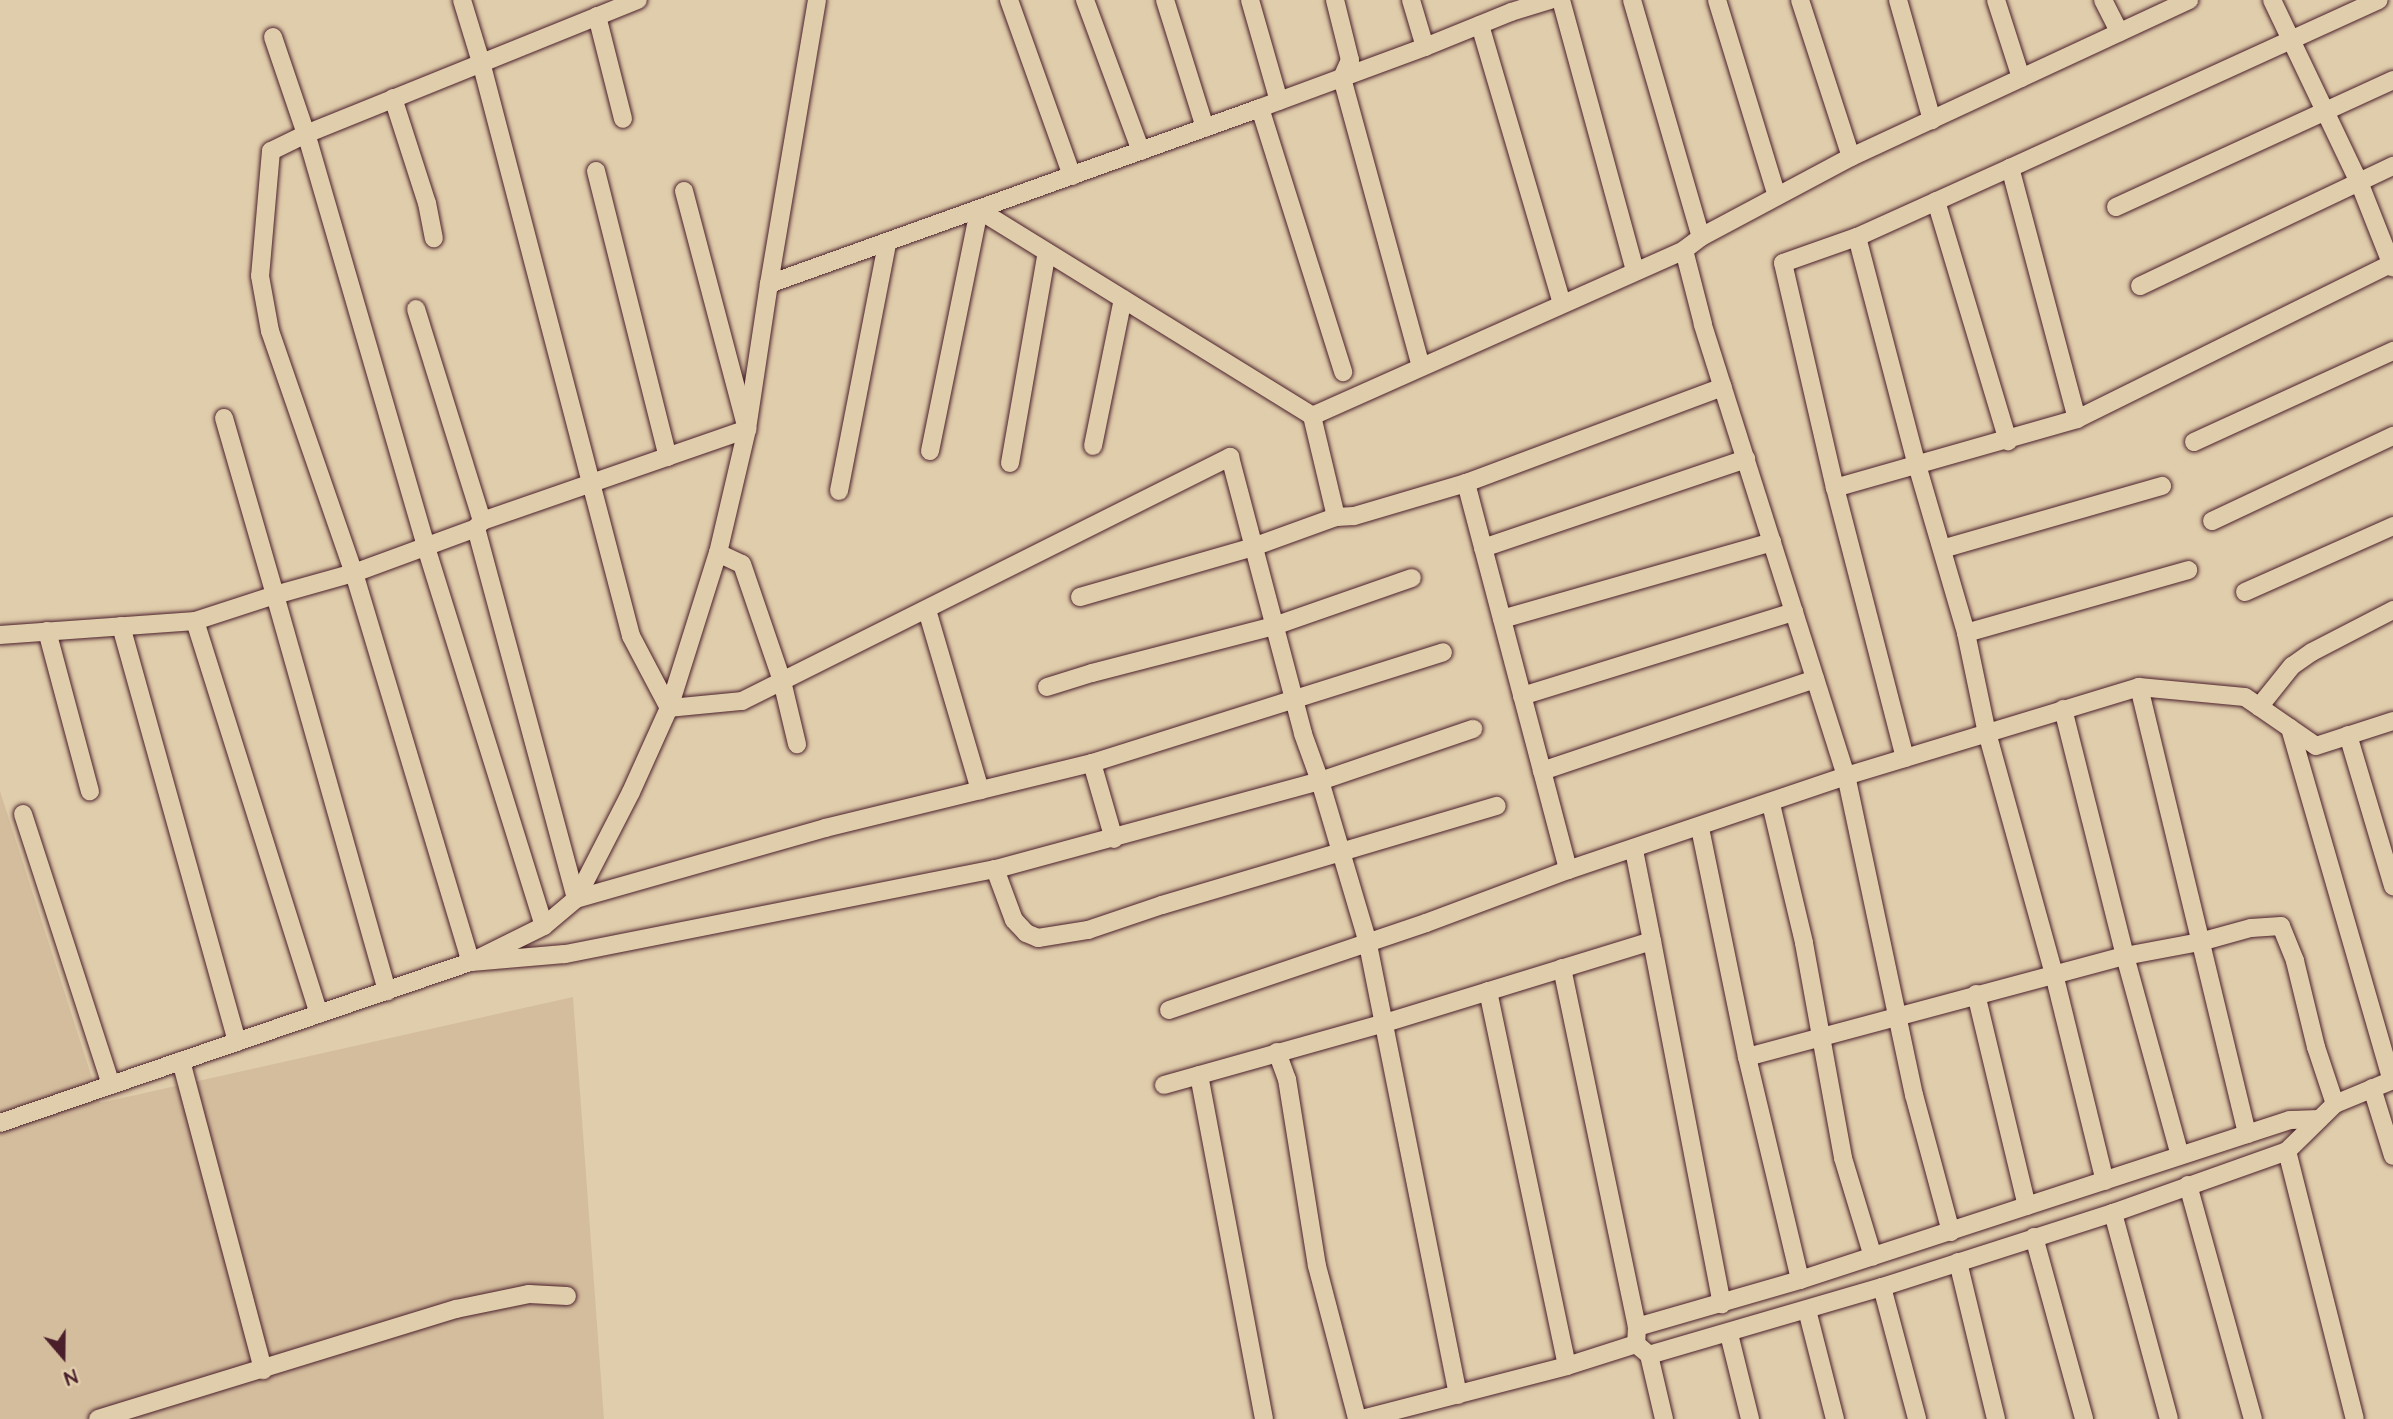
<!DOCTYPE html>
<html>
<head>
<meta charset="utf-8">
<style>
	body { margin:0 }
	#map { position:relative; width:2393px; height:1419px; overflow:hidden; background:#e0cdab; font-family:"Architects Daughter",sans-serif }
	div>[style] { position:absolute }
	.built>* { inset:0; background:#d4bd9d }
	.roads { filter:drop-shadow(0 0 2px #4a1f2b) drop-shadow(0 0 2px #4a1f2b) }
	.minor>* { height:18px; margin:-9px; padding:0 9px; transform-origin:9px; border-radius:9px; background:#e0cdab }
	span { translate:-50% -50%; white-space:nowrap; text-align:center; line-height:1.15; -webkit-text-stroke:5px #e0cdab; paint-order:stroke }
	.north { position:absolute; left:28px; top:1321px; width:70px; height:70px; -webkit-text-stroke:5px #e0cdab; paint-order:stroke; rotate:160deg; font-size:19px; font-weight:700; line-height:28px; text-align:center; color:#4a1f2b }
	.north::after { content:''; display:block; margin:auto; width:24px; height:32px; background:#4a1f2b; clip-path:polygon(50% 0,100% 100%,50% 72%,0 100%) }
</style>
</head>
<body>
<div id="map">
	<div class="built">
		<i style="clip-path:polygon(0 791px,100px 1103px,573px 997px,604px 1419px,0 1419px)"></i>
	</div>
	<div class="roads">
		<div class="minor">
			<i style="left:462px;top:0;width:65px;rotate:73deg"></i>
			<i style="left:481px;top:62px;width:593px;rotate:75.35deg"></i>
			<i style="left:631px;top:636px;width:81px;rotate:62.2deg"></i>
			<i style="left:669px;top:708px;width:163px;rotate:-72.5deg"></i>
			<i style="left:718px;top:553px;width:127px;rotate:-76.8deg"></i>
			<i style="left:747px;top:429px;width:147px;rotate:-81.4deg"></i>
			<i style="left:817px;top:0;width:288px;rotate:99.6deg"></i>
			<i style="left:769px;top:284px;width:522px;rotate:-19.72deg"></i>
			<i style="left:1260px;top:108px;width:176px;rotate:-20.3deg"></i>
			<i style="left:1425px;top:47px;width:93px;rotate:-22.1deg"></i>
			<i style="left:1511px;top:12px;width:41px;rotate:-17.1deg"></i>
			<i style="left:1009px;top:0;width:187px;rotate:70.3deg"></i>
			<i style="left:1085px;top:0;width:161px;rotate:69.7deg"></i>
			<i style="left:1165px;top:0;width:134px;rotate:72.6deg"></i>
			<i style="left:1250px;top:0;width:105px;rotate:74deg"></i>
			<i style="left:1335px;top:0;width:62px;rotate:76deg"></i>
			<i style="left:1350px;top:60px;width:20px;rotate:114deg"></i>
			<i style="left:1342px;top:78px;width:299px;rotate:74.7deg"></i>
			<i style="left:1411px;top:0;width:49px;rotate:73.4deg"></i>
			<i style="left:1561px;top:0;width:280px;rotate:74.7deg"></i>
			<i style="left:1632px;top:0;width:247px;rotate:73.8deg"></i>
			<i style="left:1717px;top:0;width:205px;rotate:73deg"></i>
			<i style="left:1800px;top:0;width:165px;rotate:72deg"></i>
			<i style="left:1898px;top:0;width:125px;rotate:74.2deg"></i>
			<i style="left:1996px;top:0;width:82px;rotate:72.2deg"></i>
			<i style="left:2103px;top:0;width:36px;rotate:63deg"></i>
			<i style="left:2272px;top:0;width:202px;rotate:64.5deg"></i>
			<i style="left:2359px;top:182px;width:92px;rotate:68.4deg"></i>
			<i style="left:597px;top:16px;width:106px;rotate:75.8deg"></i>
			<i style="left:1480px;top:25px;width:290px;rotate:73.6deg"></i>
			<i style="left:273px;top:37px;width:102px;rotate:71.2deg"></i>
			<i style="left:306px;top:134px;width:39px;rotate:154deg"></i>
			<i style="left:271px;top:151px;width:125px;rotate:95deg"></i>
			<i style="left:260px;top:276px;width:56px;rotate:79.7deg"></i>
			<i style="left:270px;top:331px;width:256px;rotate:70.9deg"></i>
			<i style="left:354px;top:573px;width:406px;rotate:73.3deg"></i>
			<i style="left:393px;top:98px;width:110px;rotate:72.1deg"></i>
			<i style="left:427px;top:203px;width:36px;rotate:79deg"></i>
			<i style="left:1260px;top:108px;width:277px;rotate:72.5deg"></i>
			<i style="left:596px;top:171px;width:295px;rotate:75.9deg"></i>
			<i style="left:684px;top:191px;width:239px;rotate:75.2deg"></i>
			<i style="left:1936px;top:201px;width:251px;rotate:73.3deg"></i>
			<i style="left:2116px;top:207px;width:305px;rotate:-24.6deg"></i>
			<i style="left:1857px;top:237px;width:236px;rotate:75.3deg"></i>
			<i style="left:1917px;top:465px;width:175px;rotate:73.7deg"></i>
			<i style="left:1966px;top:633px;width:98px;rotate:78.2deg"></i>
			<i style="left:1986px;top:729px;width:254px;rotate:74.5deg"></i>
			<i style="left:2054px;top:974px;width:213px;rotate:76.2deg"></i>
			<i style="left:2140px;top:286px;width:280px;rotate:-25.4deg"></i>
			<i style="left:416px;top:309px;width:222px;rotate:72.7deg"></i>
			<i style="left:1312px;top:416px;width:407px;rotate:-24deg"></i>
			<i style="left:224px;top:418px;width:184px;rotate:73.9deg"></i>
			<i style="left:275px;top:595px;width:82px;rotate:-15.6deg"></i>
			<i style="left:354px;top:573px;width:130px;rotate:-20.2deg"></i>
			<i style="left:476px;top:528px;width:9px;rotate:-49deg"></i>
			<i style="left:482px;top:521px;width:281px;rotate:-19.1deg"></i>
			<i style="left:2077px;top:419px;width:260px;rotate:-104.9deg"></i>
			<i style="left:2010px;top:168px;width:405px;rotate:-24.5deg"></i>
			<i style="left:2194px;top:442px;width:219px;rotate:-24.6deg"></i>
			<i style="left:1093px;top:446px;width:150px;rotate:-78.5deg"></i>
			<i style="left:930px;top:451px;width:246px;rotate:-78.5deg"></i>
			<i style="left:979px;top:210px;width:392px;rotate:31.7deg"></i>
			<i style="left:1312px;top:416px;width:104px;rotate:76.6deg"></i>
			<i style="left:1010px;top:463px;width:214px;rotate:-80.1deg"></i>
			<i style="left:1466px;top:483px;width:400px;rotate:75.2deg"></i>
			<i style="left:1835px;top:488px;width:231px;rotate:-103deg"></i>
			<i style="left:1783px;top:263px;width:78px;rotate:-19.4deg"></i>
			<i style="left:1857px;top:237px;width:168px;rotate:-24.3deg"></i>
			<i style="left:839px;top:491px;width:253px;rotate:-79deg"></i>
			<i style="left:2212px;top:521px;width:200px;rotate:-25.2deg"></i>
			<i style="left:476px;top:528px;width:384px;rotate:74.9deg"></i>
			<i style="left:576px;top:899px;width:259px;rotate:-15.9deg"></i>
			<i style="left:825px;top:828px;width:275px;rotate:-13.7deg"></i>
			<i style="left:1092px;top:763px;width:79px;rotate:73.9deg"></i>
			<i style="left:1483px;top:548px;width:278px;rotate:-18.7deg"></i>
			<i style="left:1942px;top:549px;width:229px;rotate:-16deg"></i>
			<i style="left:718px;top:553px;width:26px;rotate:25deg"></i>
			<i style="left:742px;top:564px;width:124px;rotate:71.1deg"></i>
			<i style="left:782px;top:681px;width:65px;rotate:76.6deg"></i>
			<i style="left:2245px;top:592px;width:162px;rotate:-24deg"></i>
			<i style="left:1080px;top:597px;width:180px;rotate:-16.1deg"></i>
			<i style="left:1253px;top:547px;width:88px;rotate:-19.9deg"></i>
			<i style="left:1336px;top:517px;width:18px;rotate:-3deg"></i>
			<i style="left:1354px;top:516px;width:117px;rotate:-16.4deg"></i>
			<i style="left:1466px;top:483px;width:274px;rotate:-20.5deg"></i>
			<i style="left:927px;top:610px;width:188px;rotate:73.6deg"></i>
			<i style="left:1502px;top:619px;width:281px;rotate:-15.9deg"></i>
			<i style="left:195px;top:621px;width:412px;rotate:72.5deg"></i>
			<i style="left:121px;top:626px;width:432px;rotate:74.4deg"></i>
			<i style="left:47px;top:631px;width:166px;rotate:75deg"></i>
			<i style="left:1966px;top:633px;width:231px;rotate:-15.8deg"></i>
			<i style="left:0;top:635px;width:196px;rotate:-4.1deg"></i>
			<i style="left:195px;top:621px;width:84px;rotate:-18deg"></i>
			<i style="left:275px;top:595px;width:412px;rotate:74.2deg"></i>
			<i style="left:1047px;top:687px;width:47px;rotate:-17.3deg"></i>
			<i style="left:1092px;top:673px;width:188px;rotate:-14.5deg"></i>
			<i style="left:1274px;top:626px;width:146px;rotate:-19.2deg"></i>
			<i style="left:2139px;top:687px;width:460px;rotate:76.4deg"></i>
			<i style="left:1522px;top:696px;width:285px;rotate:-17.2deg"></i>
			<i style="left:2259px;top:707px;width:53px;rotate:-51.2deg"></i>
			<i style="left:2292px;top:666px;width:24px;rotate:-35deg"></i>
			<i style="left:2312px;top:652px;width:91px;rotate:-27.4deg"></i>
			<i style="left:2063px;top:709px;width:255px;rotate:75.9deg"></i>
			<i style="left:2125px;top:956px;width:206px;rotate:74.6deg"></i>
			<i style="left:2290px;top:728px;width:367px;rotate:73.9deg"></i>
			<i style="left:2348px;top:735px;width:158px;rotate:73.4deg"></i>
			<i style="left:1905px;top:758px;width:279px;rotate:-104.5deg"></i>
			<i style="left:1835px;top:488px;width:252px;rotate:-15.9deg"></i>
			<i style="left:2077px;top:419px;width:352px;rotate:-26.3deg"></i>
			<i style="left:1092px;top:763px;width:368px;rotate:-17.5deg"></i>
			<i style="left:1542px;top:771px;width:288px;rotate:-18.6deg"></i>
			<i style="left:1771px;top:804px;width:143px;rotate:76.6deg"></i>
			<i style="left:1804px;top:943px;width:219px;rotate:79.7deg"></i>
			<i style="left:1843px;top:1158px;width:103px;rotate:73.1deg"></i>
			<i style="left:23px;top:814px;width:285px;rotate:72deg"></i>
			<i style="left:1700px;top:828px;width:234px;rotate:78.4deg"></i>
			<i style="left:1747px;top:1057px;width:229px;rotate:76.6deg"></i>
			<i style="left:995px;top:869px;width:54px;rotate:69.6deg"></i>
			<i style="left:1014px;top:920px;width:18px;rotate:47deg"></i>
			<i style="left:1026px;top:933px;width:13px;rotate:23deg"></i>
			<i style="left:1038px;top:938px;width:51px;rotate:-9.1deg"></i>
			<i style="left:1088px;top:930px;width:78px;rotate:-18.7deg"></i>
			<i style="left:1162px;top:905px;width:349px;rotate:-16.5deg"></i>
			<i style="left:544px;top:926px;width:398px;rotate:-107.3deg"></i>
			<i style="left:426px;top:546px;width:429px;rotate:-106.2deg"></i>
			<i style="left:306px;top:134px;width:358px;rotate:-22deg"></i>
			<i style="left:1652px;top:941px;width:370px;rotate:79.1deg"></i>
			<i style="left:1562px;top:968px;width:367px;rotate:78.2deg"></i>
			<i style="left:1637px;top:1327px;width:17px;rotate:93deg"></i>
			<i style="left:1636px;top:1344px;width:17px;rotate:40deg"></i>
			<i style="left:1649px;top:1355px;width:243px;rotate:-16.3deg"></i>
			<i style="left:1882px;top:1287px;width:243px;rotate:-17.8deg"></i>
			<i style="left:2113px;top:1213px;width:185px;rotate:-19.6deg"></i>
			<i style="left:2287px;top:1151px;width:67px;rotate:-44.4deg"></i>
			<i style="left:2335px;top:1104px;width:63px;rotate:-22.5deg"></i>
			<i style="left:1488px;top:991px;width:383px;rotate:78.1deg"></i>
			<i style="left:1976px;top:994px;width:218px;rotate:76.5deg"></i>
			<i style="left:1169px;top:1010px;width:271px;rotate:-18.7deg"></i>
			<i style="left:1426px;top:923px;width:152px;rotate:-20.5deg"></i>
			<i style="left:1568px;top:870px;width:293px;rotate:-18.7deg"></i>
			<i style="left:1846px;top:776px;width:306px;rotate:-16.9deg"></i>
			<i style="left:2139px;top:687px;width:106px;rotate:5.4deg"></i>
			<i style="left:2245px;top:697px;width:86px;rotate:34.6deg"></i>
			<i style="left:2316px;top:746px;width:81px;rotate:-18deg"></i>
			<i style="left:1277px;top:1052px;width:29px;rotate:70deg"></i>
			<i style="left:1287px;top:1079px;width:189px;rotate:80.9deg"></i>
			<i style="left:1317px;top:1266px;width:158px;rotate:75.3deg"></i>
			<i style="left:1747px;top:1057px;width:391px;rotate:-15deg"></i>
			<i style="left:2125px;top:956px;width:76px;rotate:-10.6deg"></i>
			<i style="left:2200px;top:942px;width:53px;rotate:-15.4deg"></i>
			<i style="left:2251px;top:928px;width:30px;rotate:-4deg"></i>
			<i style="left:2281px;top:926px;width:38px;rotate:68deg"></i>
			<i style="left:2295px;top:961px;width:89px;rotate:76.3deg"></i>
			<i style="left:2316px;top:1047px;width:60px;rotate:71.6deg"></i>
			<i style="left:181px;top:1061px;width:320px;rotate:75.1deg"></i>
			<i style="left:1199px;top:1075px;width:350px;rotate:79.3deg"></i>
			<i style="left:1164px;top:1085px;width:230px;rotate:-15.7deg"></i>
			<i style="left:1385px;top:1023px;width:279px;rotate:-17.1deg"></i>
			<i style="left:1652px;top:941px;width:93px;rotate:-101.2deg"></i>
			<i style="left:2372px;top:1088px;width:71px;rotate:72.8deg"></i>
			<i style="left:0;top:1123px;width:498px;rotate:-18.9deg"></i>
			<i style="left:471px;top:962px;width:81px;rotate:-26.3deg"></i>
			<i style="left:544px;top:926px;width:42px;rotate:-40.2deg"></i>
			<i style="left:576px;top:899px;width:120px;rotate:-62.8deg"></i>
			<i style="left:631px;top:792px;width:92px;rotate:-65.7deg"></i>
			<i style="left:669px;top:708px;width:73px;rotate:-5.5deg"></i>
			<i style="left:742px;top:701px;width:546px;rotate:-26.57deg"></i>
			<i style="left:1230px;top:457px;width:286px;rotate:75.2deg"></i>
			<i style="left:1303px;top:734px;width:50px;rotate:70.1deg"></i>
			<i style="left:1320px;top:781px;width:337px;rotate:164.8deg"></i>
			<i style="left:995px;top:869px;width:439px;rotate:168.8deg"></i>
			<i style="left:564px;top:954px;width:93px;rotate:175.1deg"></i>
			<i style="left:2287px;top:1151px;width:276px;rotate:75.8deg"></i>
			<i style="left:2188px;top:1185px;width:243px;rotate:74.5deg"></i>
			<i style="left:2113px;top:1213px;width:213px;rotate:74.8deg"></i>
			<i style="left:1951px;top:1232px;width:142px;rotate:-105.1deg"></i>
			<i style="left:1914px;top:1095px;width:326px;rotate:-102deg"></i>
			<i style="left:1846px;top:776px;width:474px;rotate:-107.6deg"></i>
			<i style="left:1703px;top:324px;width:76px;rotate:-104.4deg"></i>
			<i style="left:1684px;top:250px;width:21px;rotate:-37deg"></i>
			<i style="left:1701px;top:237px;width:170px;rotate:-28.1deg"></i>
			<i style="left:1851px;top:157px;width:373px;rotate:-24.9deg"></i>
			<i style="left:2034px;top:1237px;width:189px;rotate:74.6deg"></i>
			<i style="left:1958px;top:1262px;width:162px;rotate:76.4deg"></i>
			<i style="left:1882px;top:1287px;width:137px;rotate:75.1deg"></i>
			<i style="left:1807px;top:1310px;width:113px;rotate:75.6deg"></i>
			<i style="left:1637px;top:1327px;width:170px;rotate:-16.1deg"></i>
			<i style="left:1800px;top:1280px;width:515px;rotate:-18.08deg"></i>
			<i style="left:2290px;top:1120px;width:29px;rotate:-2deg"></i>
			<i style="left:1729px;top:1334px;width:88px;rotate:76.1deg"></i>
			<i style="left:1649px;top:1355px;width:66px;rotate:76.8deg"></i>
			<i style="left:1458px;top:1395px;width:461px;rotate:-101.3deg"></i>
			<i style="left:1368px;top:943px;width:169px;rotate:-106.5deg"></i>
			<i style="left:1320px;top:781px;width:162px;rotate:-18.8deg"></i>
			<i style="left:98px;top:1419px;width:375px;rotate:-17.1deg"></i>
			<i style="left:456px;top:1309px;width:75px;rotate:-11.6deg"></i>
			<i style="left:529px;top:1294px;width:38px;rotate:3deg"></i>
			<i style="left:1362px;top:1419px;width:212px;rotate:-14.5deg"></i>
			<i style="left:1567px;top:1366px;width:72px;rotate:-17.7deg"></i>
		</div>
	</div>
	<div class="north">N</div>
</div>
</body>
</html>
